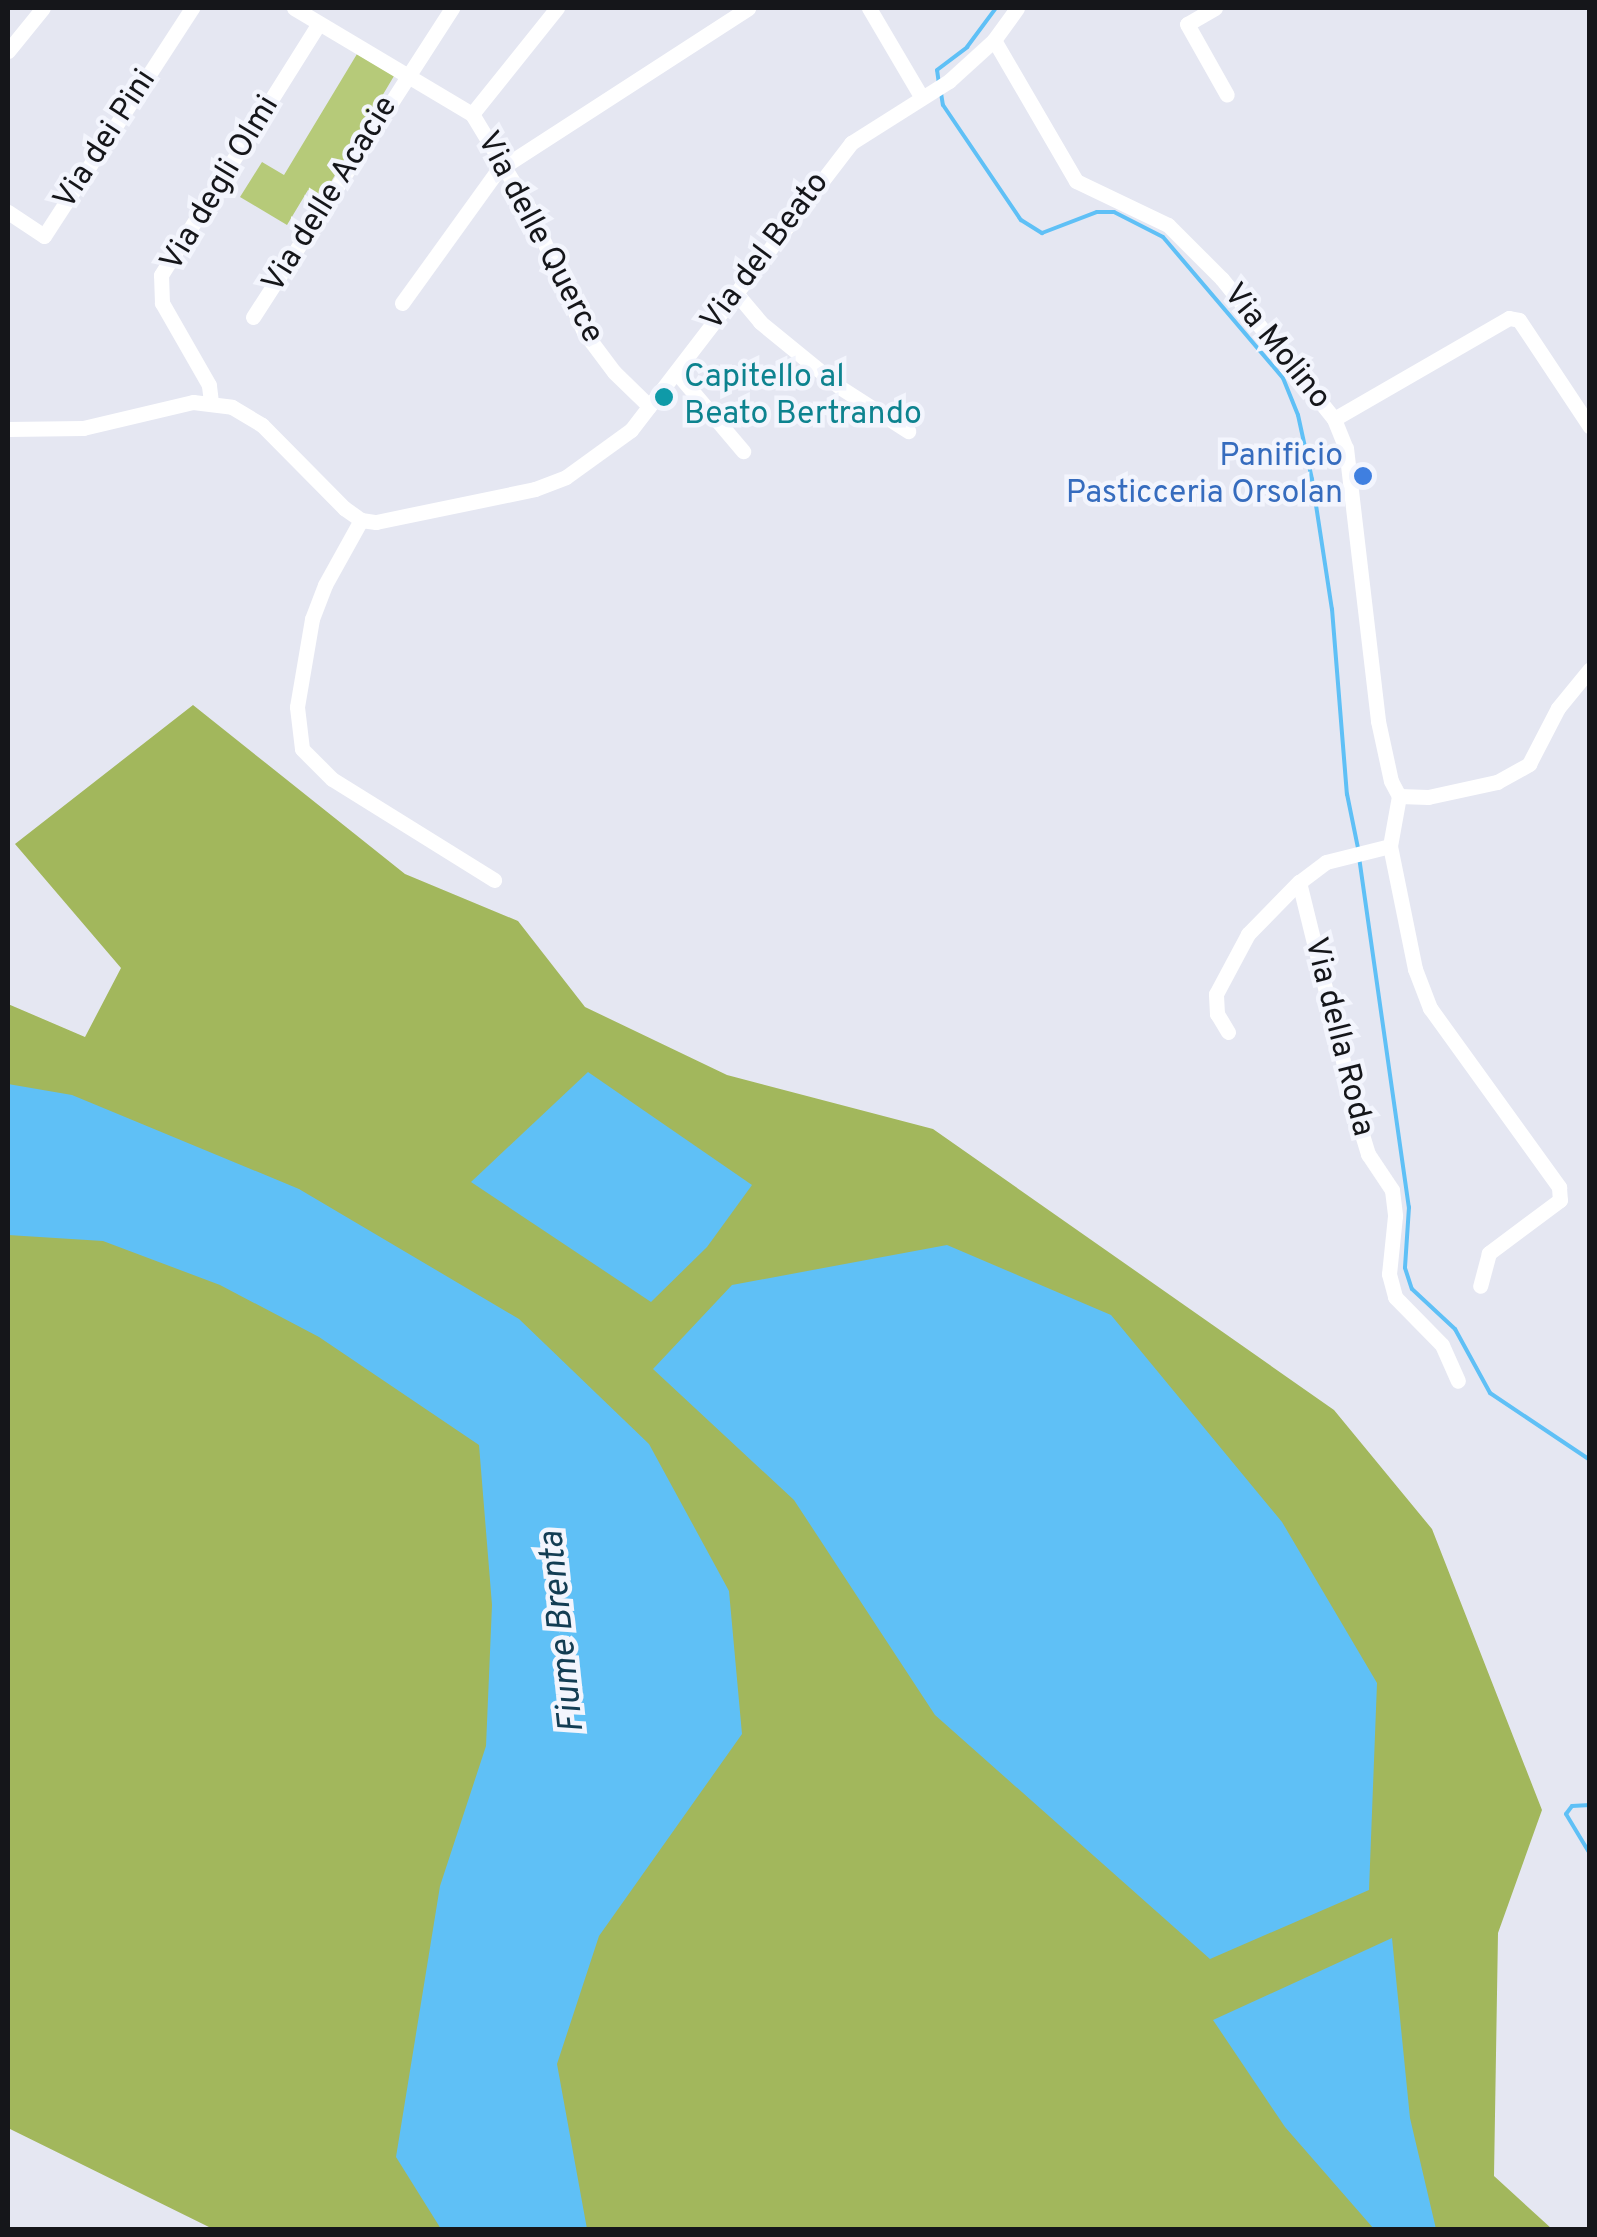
<!DOCTYPE html>
<html>
<head>
<meta charset="utf-8">
<style>
	body { margin:0 }
	#map { position:relative; width:1597px; height:2237px; overflow:hidden; background:#e5e7f2; font-family:Overpass,sans-serif }
	div>[style] { position:absolute }
	.green>* { inset:0; background:#b6ca79 }
	.forest>* { inset:0; background:#a2b75c }
	.water>* { inset:0; background:#5fc0f6 }
	.stream>* { height:4px; margin:-2px; padding:0 2px; transform-origin:2px; border-radius:2px; background:#5fc0f6 }
	.minor>* { height:15px; margin:-7.5px; padding:0 7.5px; transform-origin:7.5px; border-radius:7.5px; background:#fff }
	.dots>* { width:28px; height:28px; translate:-50% -50%; box-sizing:border-box; border:5px solid #f3f5fd; border-radius:50% }
	span { translate:-50% -50%; white-space:nowrap; text-align:center; line-height:1.15; -webkit-text-stroke:9px #f3f5fd; paint-order:stroke }
	.street-label { font-size:32px; color:#15161a }
	.culture-label { font-size:32px; color:#0d838f }
	.left { translate:0 -50%; text-align:left }
	.shop-label { font-size:32px; color:#366cbe }
	.right { translate:-100% -50%; text-align:right }
	.water-label { font-size:35px; color:#133d53; font-style:italic }
	.frame { position:absolute; inset:0; border:10px solid #15161a; pointer-events:none }
</style>
</head>
<body>
<div id="map">
	<div class="green">
		<i style="clip-path:polygon(357px 54px,394px 76px,322px 197px,308px 190px,287px 225px,240px 197px,262px 162px,284px 175px)"></i>
	</div>
	<div class="forest">
		<i style="clip-path:polygon(193px 705px,405px 874px,518px 921px,585px 1007px,727px 1075px,933px 1129px,1334px 1410px,1432px 1529px,1542px 1810px,1498px 1933px,1494px 2176px,1552px 2229px,213px 2229px,8px 2128px,8px 1004px,85px 1037px,121px 968px,15px 844px)"></i>
	</div>
	<div class="water">
		<i style="clip-path:polygon(588px 1072px,752px 1185px,707px 1247px,651px 1302px,471px 1182px)"></i>
		<i style="clip-path:polygon(8px 1084px,72px 1095px,299px 1189px,519px 1319px,649px 1444px,729px 1591px,742px 1734px,599px 1936px,557px 2064px,587px 2229px,441px 2229px,396px 2157px,440px 1886px,486px 1746px,492px 1605px,479px 1445px,319px 1337px,220px 1285px,103px 1241px,8px 1235px)"></i>
		<i style="clip-path:polygon(947px 1245px,1111px 1315px,1282px 1522px,1377px 1683px,1369px 1890px,1210px 1959px,935px 1715px,794px 1500px,653px 1369px,732px 1285px)"></i>
		<i style="clip-path:polygon(1392px 1938px,1410px 2118px,1436px 2229px,1374px 2229px,1285px 2127px,1213px 2020px)"></i>
	</div>
	<div class="stream">
		<i style="left:939px;top:84px;width:14px;rotate:-98deg"></i>
		<i style="left:937px;top:70px;width:38px;rotate:-37deg"></i>
		<i style="left:967px;top:47px;width:49px;rotate:-53.4deg"></i>
		<i style="left:941px;top:93px;width:12px;rotate:81deg"></i>
		<i style="left:943px;top:105px;width:139px;rotate:55.9deg"></i>
		<i style="left:1021px;top:220px;width:25px;rotate:32deg"></i>
		<i style="left:1042px;top:233px;width:59px;rotate:-20.9deg"></i>
		<i style="left:1097px;top:212px;width:17px"></i>
		<i style="left:1114px;top:212px;width:55px;rotate:27deg"></i>
		<i style="left:1163px;top:237px;width:185px;rotate:49.6deg"></i>
		<i style="left:1283px;top:378px;width:40px;rotate:68deg"></i>
		<i style="left:1298px;top:415px;width:66px;rotate:77.7deg"></i>
		<i style="left:1312px;top:479px;width:132px;rotate:81.3deg"></i>
		<i style="left:1332px;top:609px;width:186px;rotate:85.4deg"></i>
		<i style="left:1347px;top:794px;width:55px;rotate:78.5deg"></i>
		<i style="left:1359px;top:857px;width:354px;rotate:81.9deg"></i>
		<i style="left:1409px;top:1207px;width:61px;rotate:93.8deg"></i>
		<i style="left:1405px;top:1268px;width:22px;rotate:72deg"></i>
		<i style="left:1412px;top:1289px;width:59px;rotate:42.9deg"></i>
		<i style="left:1455px;top:1329px;width:73px;rotate:61.3deg"></i>
		<i style="left:1490px;top:1393px;width:120px;rotate:33.8deg"></i>
		<i style="left:1590px;top:1805px;width:18px;rotate:177deg"></i>
		<i style="left:1572px;top:1806px;width:10px;rotate:127deg"></i>
		<i style="left:1566px;top:1814px;width:47px;rotate:59deg"></i>
	</div>
	<div class="minor">
		<i style="left:294px;top:8px;width:207px;rotate:30.8deg"></i>
		<i style="left:472px;top:114px;width:110px;rotate:58.8deg"></i>
		<i style="left:529px;top:208px;width:136px;rotate:66.1deg"></i>
		<i style="left:584px;top:332px;width:50px;rotate:53.1deg"></i>
		<i style="left:614px;top:372px;width:49px;rotate:44.2deg"></i>
		<i style="left:869px;top:8px;width:104px;rotate:59.5deg"></i>
		<i style="left:1215px;top:8px;width:32px;rotate:150deg"></i>
		<i style="left:1187px;top:24px;width:81px;rotate:60.6deg"></i>
		<i style="left:994px;top:40px;width:163px;rotate:59.8deg"></i>
		<i style="left:1076px;top:181px;width:102px;rotate:25.6deg"></i>
		<i style="left:1168px;top:225px;width:76px;rotate:45deg"></i>
		<i style="left:1222px;top:279px;width:179px;rotate:51.3deg"></i>
		<i style="left:1334px;top:419px;width:31px;rotate:68deg"></i>
		<i style="left:1346px;top:448px;width:275px;rotate:83.3deg"></i>
		<i style="left:1378px;top:721px;width:61px;rotate:77.8deg"></i>
		<i style="left:1391px;top:781px;width:17px;rotate:62deg"></i>
		<i style="left:1399px;top:796px;width:29px;rotate:2deg"></i>
		<i style="left:1428px;top:797px;width:71px;rotate:-12.3deg"></i>
		<i style="left:1497px;top:782px;width:37px;rotate:-29deg"></i>
		<i style="left:1529px;top:764px;width:63px;rotate:-62.6deg"></i>
		<i style="left:1558px;top:708px;width:50px;rotate:-50.6deg"></i>
		<i style="left:8px;top:51px;width:55px;rotate:-50.9deg"></i>
		<i style="left:472px;top:114px;width:136px;rotate:-51.3deg"></i>
		<i style="left:8px;top:212px;width:43px;rotate:33.7deg"></i>
		<i style="left:44px;top:236px;width:272px;rotate:-57deg"></i>
		<i style="left:736px;top:293px;width:38px;rotate:50deg"></i>
		<i style="left:760px;top:322px;width:104px;rotate:39.2deg"></i>
		<i style="left:841px;top:388px;width:80px;rotate:32.7deg"></i>
		<i style="left:402px;top:303px;width:164px;rotate:-54.2deg"></i>
		<i style="left:498px;top:170px;width:298px;rotate:-32.9deg"></i>
		<i style="left:253px;top:317px;width:368px;rotate:-57.2deg"></i>
		<i style="left:676px;top:372px;width:104px;rotate:49.7deg"></i>
		<i style="left:211px;top:402px;width:17px;rotate:-97deg"></i>
		<i style="left:209px;top:385px;width:95px;rotate:-119.8deg"></i>
		<i style="left:162px;top:303px;width:28px;rotate:-92deg"></i>
		<i style="left:161px;top:275px;width:297px;rotate:-57.9deg"></i>
		<i style="left:1334px;top:419px;width:202px;rotate:-30deg"></i>
		<i style="left:1509px;top:318px;width:10px;rotate:11deg"></i>
		<i style="left:1519px;top:320px;width:128px;rotate:56.4deg"></i>
		<i style="left:8px;top:429px;width:75px;rotate:-0.8deg"></i>
		<i style="left:83px;top:428px;width:113px;rotate:-13.3deg"></i>
		<i style="left:193px;top:402px;width:39px;rotate:7deg"></i>
		<i style="left:232px;top:407px;width:35px;rotate:31deg"></i>
		<i style="left:262px;top:425px;width:117px;rotate:45.3deg"></i>
		<i style="left:344px;top:508px;width:21px;rotate:35deg"></i>
		<i style="left:361px;top:520px;width:15px;rotate:8deg"></i>
		<i style="left:376px;top:522px;width:162px;rotate:-11.7deg"></i>
		<i style="left:535px;top:489px;width:33px;rotate:-21deg"></i>
		<i style="left:566px;top:477px;width:80px;rotate:-35.9deg"></i>
		<i style="left:631px;top:430px;width:362px;rotate:-52.5deg"></i>
		<i style="left:851px;top:143px;width:116px;rotate:-32.3deg"></i>
		<i style="left:949px;top:81px;width:61px;rotate:-42.3deg"></i>
		<i style="left:994px;top:40px;width:39px;rotate:-54deg"></i>
		<i style="left:361px;top:520px;width:74px;rotate:119deg"></i>
		<i style="left:325px;top:585px;width:36px;rotate:111deg"></i>
		<i style="left:312px;top:619px;width:89px;rotate:99.7deg"></i>
		<i style="left:297px;top:707px;width:42px;rotate:83.2deg"></i>
		<i style="left:302px;top:749px;width:42px;rotate:45deg"></i>
		<i style="left:332px;top:779px;width:191px;rotate:31.9deg"></i>
		<i style="left:1390px;top:846px;width:66px;rotate:166deg"></i>
		<i style="left:1326px;top:862px;width:34px;rotate:143deg"></i>
		<i style="left:1299px;top:882px;width:243px;rotate:76.2deg"></i>
		<i style="left:1357px;top:1118px;width:38px;rotate:73deg"></i>
		<i style="left:1368px;top:1154px;width:43px;rotate:56.3deg"></i>
		<i style="left:1392px;top:1190px;width:26px;rotate:83deg"></i>
		<i style="left:1395px;top:1216px;width:58px;rotate:95.9deg"></i>
		<i style="left:1389px;top:1274px;width:24px;rotate:75deg"></i>
		<i style="left:1395px;top:1297px;width:67px;rotate:45.6deg"></i>
		<i style="left:1442px;top:1345px;width:39px;rotate:66deg"></i>
		<i style="left:1390px;top:846px;width:126px;rotate:78.5deg"></i>
		<i style="left:1415px;top:969px;width:42px;rotate:69deg"></i>
		<i style="left:1430px;top:1008px;width:221px;rotate:54.2deg"></i>
		<i style="left:1559px;top:1187px;width:13px;rotate:86deg"></i>
		<i style="left:1560px;top:1200px;width:89px;rotate:143.3deg"></i>
		<i style="left:1489px;top:1253px;width:34px;rotate:105deg"></i>
		<i style="left:1390px;top:846px;width:51px;rotate:-79.8deg"></i>
		<i style="left:1228px;top:1032px;width:21px;rotate:-121deg"></i>
		<i style="left:1217px;top:1014px;width:20px;rotate:-93deg"></i>
		<i style="left:1216px;top:994px;width:68px;rotate:-61.9deg"></i>
		<i style="left:1248px;top:934px;width:73px;rotate:-45.6deg"></i>
	</div>
	<div class="dots">
		<i style="left:664px;top:397px;background:#0f9aa8"></i>
		<i style="left:1363px;top:476px;background:#3f7fe0"></i>
	</div>
	<div class="street-label">
		<span style="left:106px;top:140px;rotate:-57deg">Via dei Pini</span>
		<span style="left:221px;top:184px;rotate:-59deg">Via degli Olmi</span>
		<span style="left:331px;top:195px;rotate:-58deg">Via delle Acacie</span>
		<span style="left:539px;top:238px;rotate:62deg">Via delle Querce</span>
		<span style="left:766px;top:252px;rotate:-53deg">Via del Beato</span>
		<span style="left:1276px;top:347px;rotate:51deg">Via Molino</span>
		<span style="left:1338px;top:1037px;rotate:76deg">Via della Roda</span>
	</div>
	<div class="culture-label">
		<span class="left" style="left:684px;top:397px">Capitello al<br>Beato Bertrando</span>
	</div>
	<div class="shop-label">
		<span class="right" style="left:1343px;top:476px">Panificio<br>Pasticceria Orsolan</span>
	</div>
	<div class="water-label">
		<span style="left:563px;top:1632px;rotate:-96deg">Fiume Brenta</span>
	</div>
	<div class="frame"></div>
</div>
</body>
</html>
